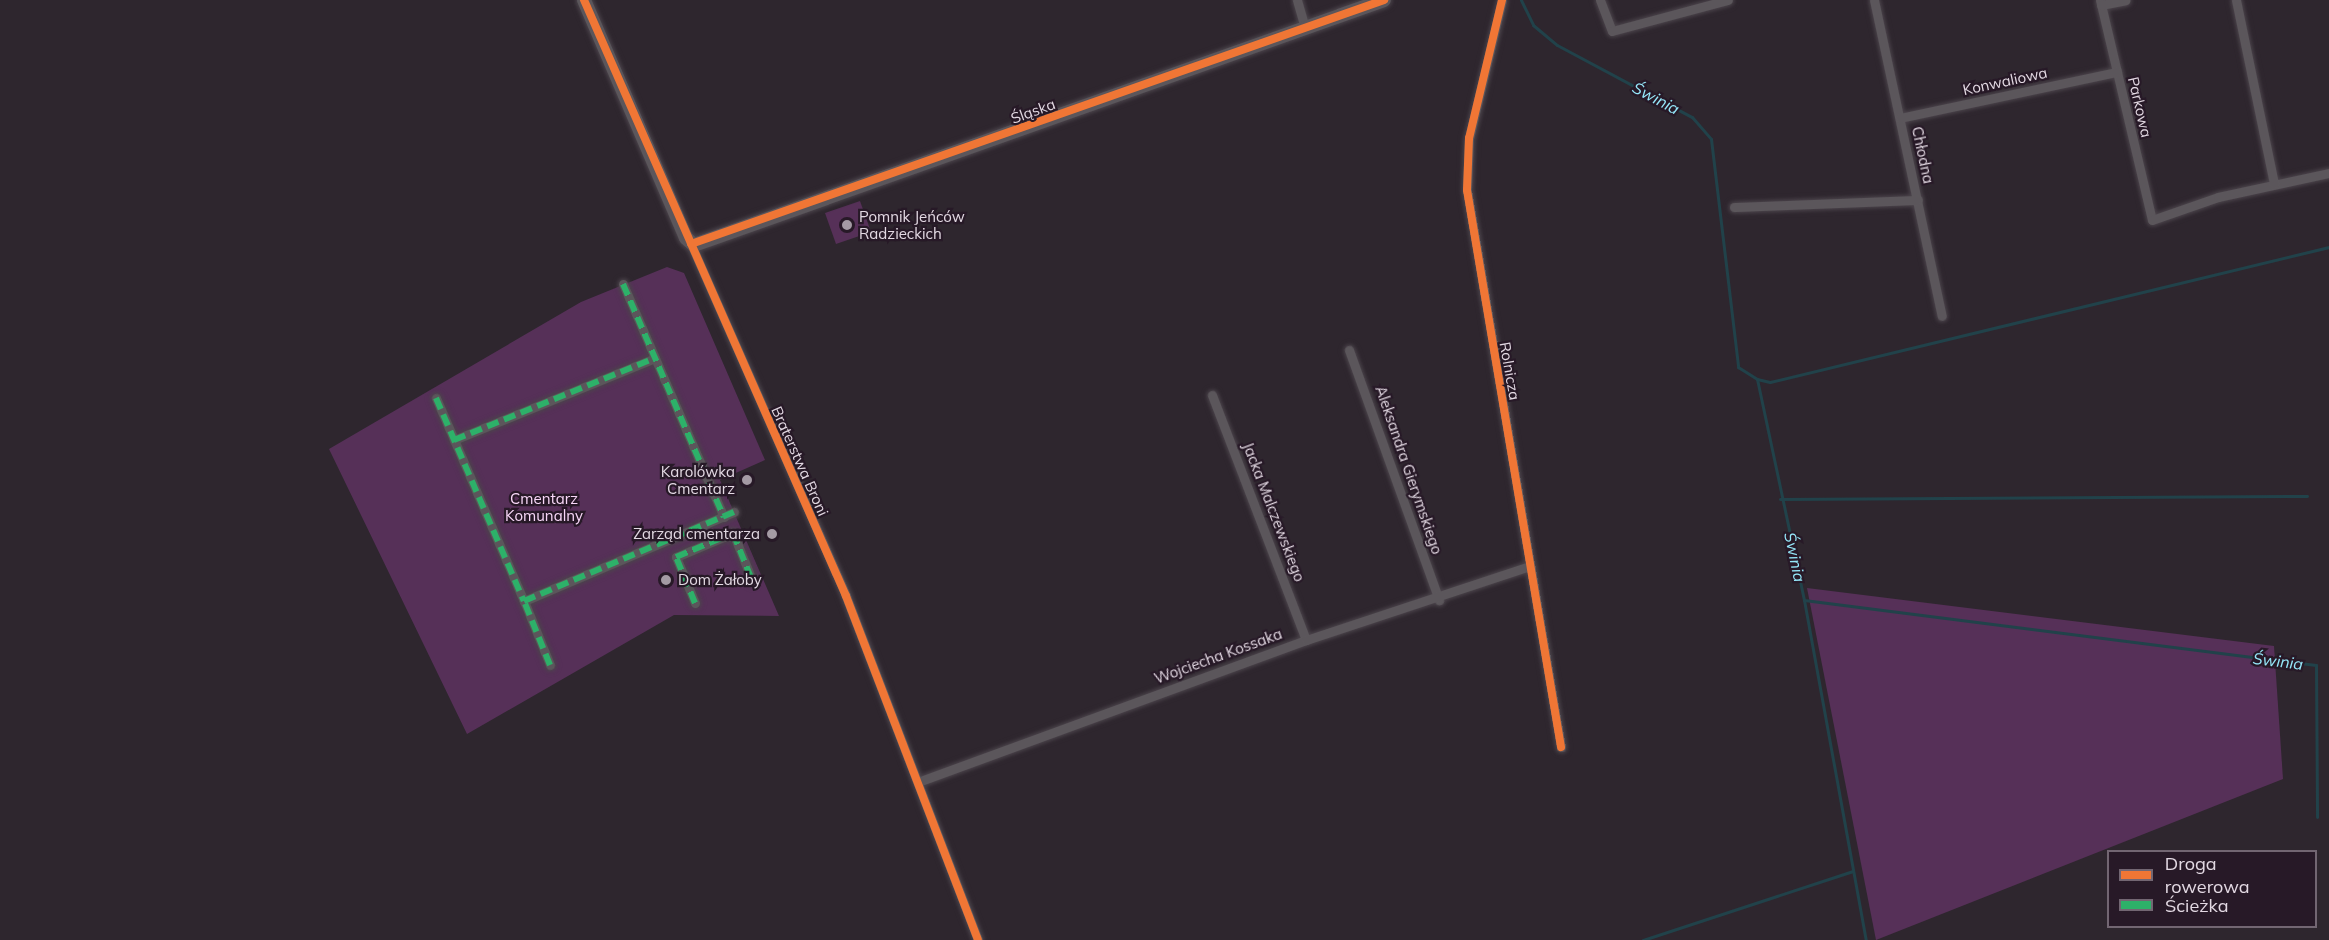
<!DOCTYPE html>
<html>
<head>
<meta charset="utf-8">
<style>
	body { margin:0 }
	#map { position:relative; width:2329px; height:940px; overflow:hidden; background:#2e262e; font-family:Mulish,sans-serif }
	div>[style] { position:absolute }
	.green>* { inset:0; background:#563058 }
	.stream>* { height:3px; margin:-1.5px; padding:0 1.5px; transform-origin:1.5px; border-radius:1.5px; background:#21424a }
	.roads { filter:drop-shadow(0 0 2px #4b444b) drop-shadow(0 0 2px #4b444b) }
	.street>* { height:9px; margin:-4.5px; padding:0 4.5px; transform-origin:4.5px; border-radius:4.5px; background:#5b565b }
	.secondary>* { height:14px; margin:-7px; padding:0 7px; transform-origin:7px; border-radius:7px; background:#5b565b }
	.quiet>* { height:6px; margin-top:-3px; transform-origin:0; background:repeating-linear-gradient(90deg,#2db169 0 12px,transparent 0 18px) }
	.cycleway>* { height:8px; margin:-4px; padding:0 4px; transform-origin:4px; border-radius:4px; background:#f07635 }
	.dots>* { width:16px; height:16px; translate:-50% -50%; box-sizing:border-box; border:3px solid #271927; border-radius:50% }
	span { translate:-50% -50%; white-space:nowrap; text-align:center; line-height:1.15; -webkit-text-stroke:4.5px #271927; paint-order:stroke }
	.street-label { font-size:15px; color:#e3d9e3 }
	.poi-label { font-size:15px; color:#e3d9e3 }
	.left { translate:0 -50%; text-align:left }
	.right { translate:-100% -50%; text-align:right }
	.park-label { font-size:15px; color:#f8d7f8 }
	.water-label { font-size:16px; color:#96e9fb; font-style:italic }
	.legend { position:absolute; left:2107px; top:850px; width:210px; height:78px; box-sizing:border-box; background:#271927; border:2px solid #726672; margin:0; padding:8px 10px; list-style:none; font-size:18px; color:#e3d9e3 }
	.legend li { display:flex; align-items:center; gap:12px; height:30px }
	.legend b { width:30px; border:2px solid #726672 }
</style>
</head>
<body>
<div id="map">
	<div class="green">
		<i style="clip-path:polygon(860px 201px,871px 232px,836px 244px,825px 213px)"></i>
		<i style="clip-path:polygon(667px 267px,684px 273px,765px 460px,720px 480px,779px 616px,674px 615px,467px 734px,329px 449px,581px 302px)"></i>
		<i style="clip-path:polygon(1807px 588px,2274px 646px,2283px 779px,1876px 940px)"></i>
	</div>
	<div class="stream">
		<i style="left:1521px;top:0;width:28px;rotate:64deg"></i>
		<i style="left:1533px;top:25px;width:31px;rotate:40deg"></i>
		<i style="left:1557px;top:45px;width:153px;rotate:28.1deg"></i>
		<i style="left:1692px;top:117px;width:29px;rotate:49deg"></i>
		<i style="left:1711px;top:139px;width:230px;rotate:83.2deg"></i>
		<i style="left:1738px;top:367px;width:22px;rotate:32deg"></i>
		<i style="left:1757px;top:379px;width:226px;rotate:78deg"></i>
		<i style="left:1804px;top:600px;width:516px;rotate:7.24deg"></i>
		<i style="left:2316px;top:665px;width:152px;rotate:89.6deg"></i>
		<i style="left:1757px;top:379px;width:13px;rotate:13deg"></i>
		<i style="left:1770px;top:382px;width:575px;rotate:-13.58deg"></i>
		<i style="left:1780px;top:499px;width:527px;rotate:-0.33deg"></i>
		<i style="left:1804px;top:600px;width:346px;rotate:79.7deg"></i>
		<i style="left:1643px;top:940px;width:221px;rotate:-18.2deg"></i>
	</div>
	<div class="roads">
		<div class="street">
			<i style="left:1297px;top:0;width:29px;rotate:74deg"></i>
			<i style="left:1502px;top:0;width:142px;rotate:103.4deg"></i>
			<i style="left:1469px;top:138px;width:52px;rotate:92.2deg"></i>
			<i style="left:1467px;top:190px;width:565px;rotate:80.42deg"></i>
			<i style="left:1600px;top:0;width:33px;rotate:69deg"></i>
			<i style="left:1612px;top:31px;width:120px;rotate:-15deg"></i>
			<i style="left:1874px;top:0;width:323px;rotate:77.9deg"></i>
			<i style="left:2100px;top:0;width:226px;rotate:76.7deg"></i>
			<i style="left:2152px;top:220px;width:70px;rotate:-19.2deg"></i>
			<i style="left:2218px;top:197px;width:114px;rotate:-12.2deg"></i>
			<i style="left:2236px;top:0;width:188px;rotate:78.3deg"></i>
			<i style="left:2101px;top:5px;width:25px;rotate:-11deg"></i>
			<i style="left:1900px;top:118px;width:222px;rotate:-12deg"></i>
			<i style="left:1734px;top:207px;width:184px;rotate:-2.2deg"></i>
			<i style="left:691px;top:244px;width:385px;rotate:66.2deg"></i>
			<i style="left:846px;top:596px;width:368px;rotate:69deg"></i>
			<i style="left:623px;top:284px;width:254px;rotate:66.6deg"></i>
			<i style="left:1349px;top:350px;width:266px;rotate:70.2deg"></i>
			<i style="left:1212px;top:395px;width:262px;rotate:69deg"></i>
			<i style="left:436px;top:398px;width:221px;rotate:66.6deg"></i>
			<i style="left:454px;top:440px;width:217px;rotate:-22.2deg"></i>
			<i style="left:695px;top:603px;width:50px;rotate:-112.4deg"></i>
			<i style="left:676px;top:557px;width:62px;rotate:-22.8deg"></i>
			<i style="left:733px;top:533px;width:51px;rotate:68deg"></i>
			<i style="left:550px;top:665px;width:69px;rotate:-112.1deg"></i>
			<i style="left:524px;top:601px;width:228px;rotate:-23deg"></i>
			<i style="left:918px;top:782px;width:413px;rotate:-20.1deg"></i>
			<i style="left:1306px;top:640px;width:236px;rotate:-18.3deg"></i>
		</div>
		<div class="secondary">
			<i style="left:584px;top:0;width:259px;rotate:66.8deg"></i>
			<i style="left:686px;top:238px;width:11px;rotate:41deg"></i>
			<i style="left:694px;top:245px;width:732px;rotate:-19.55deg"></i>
		</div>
	</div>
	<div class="quiet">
		<i style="left:623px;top:284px;width:254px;rotate:66.6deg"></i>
		<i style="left:436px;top:398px;width:221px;rotate:66.6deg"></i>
		<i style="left:454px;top:440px;width:217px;rotate:-22.2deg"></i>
		<i style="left:695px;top:603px;width:50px;rotate:-112.4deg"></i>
		<i style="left:676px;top:557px;width:62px;rotate:-22.8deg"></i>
		<i style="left:733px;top:533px;width:51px;rotate:68deg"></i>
		<i style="left:550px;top:665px;width:69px;rotate:-112.1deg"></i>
		<i style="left:524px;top:601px;width:228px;rotate:-23deg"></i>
	</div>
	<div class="cycleway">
		<i style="left:584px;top:0;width:651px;rotate:66.27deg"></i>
		<i style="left:846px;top:596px;width:368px;rotate:69deg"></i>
		<i style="left:1502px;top:0;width:142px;rotate:103.4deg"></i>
		<i style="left:1469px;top:138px;width:52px;rotate:92.2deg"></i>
		<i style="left:1467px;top:190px;width:565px;rotate:80.42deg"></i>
		<i style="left:691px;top:244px;width:735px;rotate:-19.4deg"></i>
	</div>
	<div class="dots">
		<i style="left:847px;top:225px;background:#a49aa4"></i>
		<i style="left:747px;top:480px;background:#a49aa4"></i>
		<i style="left:772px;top:534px;background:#a49aa4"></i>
		<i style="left:666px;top:580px;background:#a49aa4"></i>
	</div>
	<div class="street-label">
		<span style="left:2005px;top:81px;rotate:-12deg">Konwaliowa</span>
		<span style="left:2140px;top:107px;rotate:77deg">Parkowa</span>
		<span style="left:1033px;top:111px;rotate:-20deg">Śląska</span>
		<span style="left:1923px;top:155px;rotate:78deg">Chłodna</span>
		<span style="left:1510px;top:371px;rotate:80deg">Rolnicza</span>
		<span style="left:800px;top:461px;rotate:66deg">Braterstwa Broni</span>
		<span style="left:1409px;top:470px;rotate:71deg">Aleksandra Gierymskiego</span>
		<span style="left:1274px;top:512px;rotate:69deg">Jacka Malczewskiego</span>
		<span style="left:1218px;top:656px;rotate:-20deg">Wojciecha Kossaka</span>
	</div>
	<div class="poi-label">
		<span class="left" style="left:859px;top:225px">Pomnik Jeńców<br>Radzieckich</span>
		<span class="right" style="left:735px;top:480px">Karolówka<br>Cmentarz</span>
		<span class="right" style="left:760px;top:534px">Zarząd cmentarza</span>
		<span class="left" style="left:678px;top:580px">Dom Żałoby</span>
	</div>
	<div class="park-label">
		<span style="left:544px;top:507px">Cmentarz<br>Komunalny</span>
	</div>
	<div class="water-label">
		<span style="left:1656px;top:98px;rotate:28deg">Świnia</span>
		<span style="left:1795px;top:557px;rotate:78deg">Świnia</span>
		<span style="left:2278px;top:661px;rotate:7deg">Świnia</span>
	</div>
	<ul class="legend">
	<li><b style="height:8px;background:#f07635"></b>Droga rowerowa</li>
	<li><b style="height:8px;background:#2db169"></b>Ścieżka</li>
	</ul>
</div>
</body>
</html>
